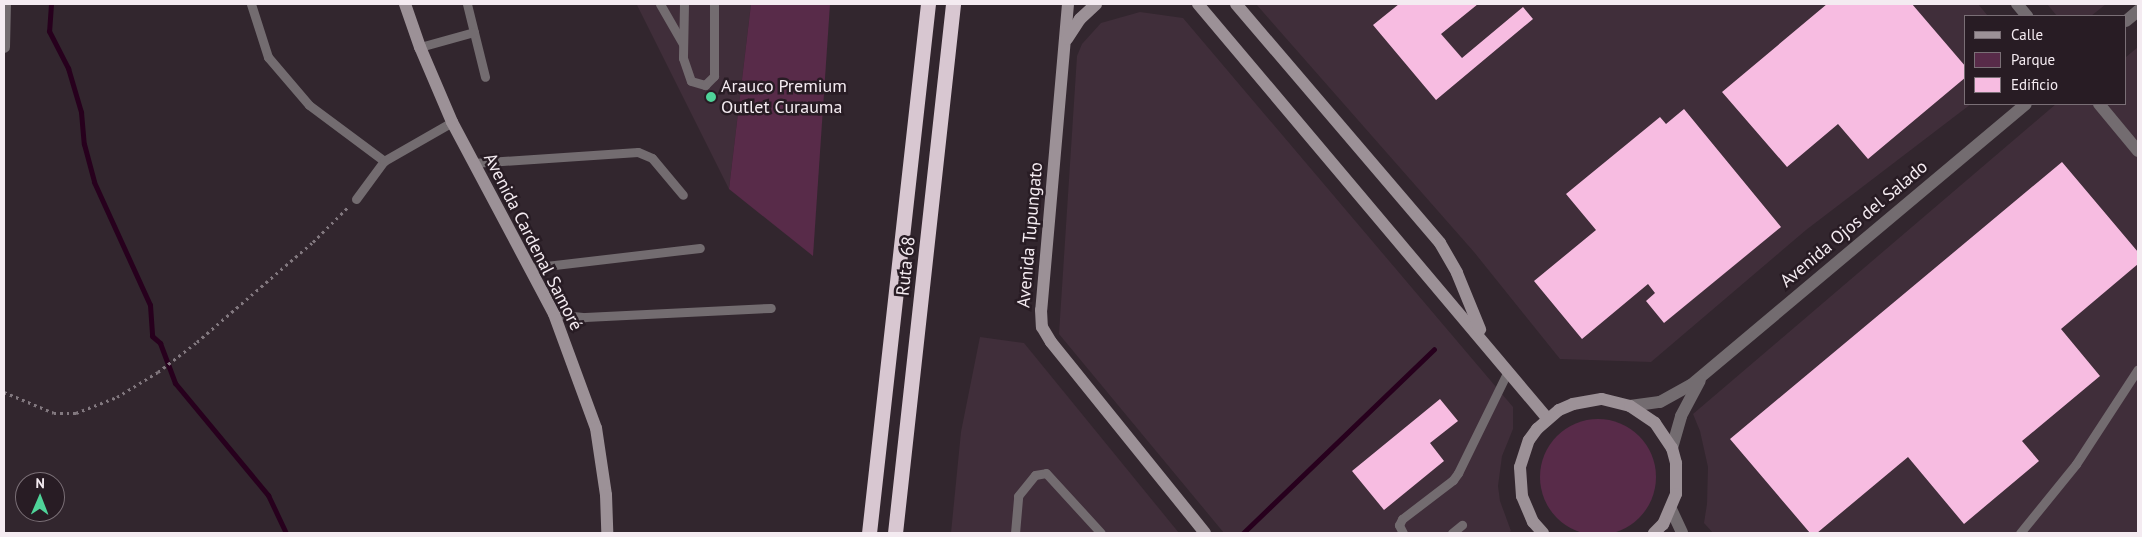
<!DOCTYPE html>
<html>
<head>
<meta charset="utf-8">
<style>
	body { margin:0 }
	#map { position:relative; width:2142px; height:537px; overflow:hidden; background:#32262e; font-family:"PT Sans",sans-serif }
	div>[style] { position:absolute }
	.built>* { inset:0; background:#402e3a }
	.green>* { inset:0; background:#582b49 }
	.round { border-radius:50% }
	.stream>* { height:5px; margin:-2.5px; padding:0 2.5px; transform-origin:2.5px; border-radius:2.5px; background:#27001d }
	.building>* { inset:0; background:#f7bce1 }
	.path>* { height:3px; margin-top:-1.5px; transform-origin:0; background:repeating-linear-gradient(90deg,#82787f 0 2.5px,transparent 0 6.5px) }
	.service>* { height:9px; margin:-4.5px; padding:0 4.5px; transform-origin:4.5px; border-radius:4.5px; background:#736c70 }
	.minor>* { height:12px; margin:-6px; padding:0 6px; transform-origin:6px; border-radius:6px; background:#736c70 }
	.tertiary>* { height:12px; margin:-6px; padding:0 6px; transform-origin:6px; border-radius:6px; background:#736c70 }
	.secondary>* { height:12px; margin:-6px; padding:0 6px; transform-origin:6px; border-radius:6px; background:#9c9197 }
	.motorway>* { height:15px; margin:-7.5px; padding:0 7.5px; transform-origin:7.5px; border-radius:7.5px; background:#d8c7d1 }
	.dots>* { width:14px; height:14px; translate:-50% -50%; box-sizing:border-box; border:2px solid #281c24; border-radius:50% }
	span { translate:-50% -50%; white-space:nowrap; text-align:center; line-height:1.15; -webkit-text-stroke:5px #281c24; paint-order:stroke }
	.poi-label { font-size:18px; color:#f4ebf1 }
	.left { translate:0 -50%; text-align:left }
	.street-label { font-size:18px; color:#f4ebf1 }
	.frame { position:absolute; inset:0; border:5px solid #f4ebf1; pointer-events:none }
	.legend { position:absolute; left:1964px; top:15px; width:162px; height:90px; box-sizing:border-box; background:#281c24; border:1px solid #7a6f76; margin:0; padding:6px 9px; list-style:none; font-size:15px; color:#f4ebf1 }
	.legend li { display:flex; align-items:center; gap:10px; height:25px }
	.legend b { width:25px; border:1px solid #7a6f76 }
	.north { position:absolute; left:15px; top:472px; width:50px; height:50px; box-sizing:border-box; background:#281c24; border:1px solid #7a6f76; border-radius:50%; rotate:1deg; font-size:14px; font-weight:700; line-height:20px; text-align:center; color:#f4ebf1 }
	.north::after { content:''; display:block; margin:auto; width:18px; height:22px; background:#4fd399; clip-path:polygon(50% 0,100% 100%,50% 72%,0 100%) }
</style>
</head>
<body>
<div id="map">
	<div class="built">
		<i style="clip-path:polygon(637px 4px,751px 4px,729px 189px,637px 5px)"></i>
		<i style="clip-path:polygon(1256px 4px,1978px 4px,1988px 16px,1966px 16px,1966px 104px,1971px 104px,1806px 230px,1651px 362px,1560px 359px,1474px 252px)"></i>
		<i style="clip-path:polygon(2047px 4px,2106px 4px,2091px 16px,2057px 16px)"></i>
		<i style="clip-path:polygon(1140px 12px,1183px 18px,1513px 407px,1513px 429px,1502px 456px,1498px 486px,1500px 501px,1511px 531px,1508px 533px,1224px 533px,1059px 334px,1077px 56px,1082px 44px,1101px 23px)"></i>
		<i style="clip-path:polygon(2138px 47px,2138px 533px,1713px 533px,1704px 523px,1707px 504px,1708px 467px,1700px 431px,1693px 414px,2056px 104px,2126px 104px,2126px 57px)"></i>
		<i style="clip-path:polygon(980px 337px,1024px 343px,1179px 533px,951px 533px,961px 432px)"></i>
	</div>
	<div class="green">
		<i style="clip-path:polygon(751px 4px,830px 4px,813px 256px,729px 189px)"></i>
		<i class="round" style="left:1540px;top:419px;width:116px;height:116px"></i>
	</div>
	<div class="stream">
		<i style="left:51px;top:4px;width:27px;rotate:94deg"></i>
		<i style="left:49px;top:31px;width:42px;rotate:62.8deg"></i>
		<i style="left:68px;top:68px;width:46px;rotate:73.5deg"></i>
		<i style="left:81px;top:112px;width:32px;rotate:85deg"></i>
		<i style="left:84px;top:144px;width:39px;rotate:75deg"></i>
		<i style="left:94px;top:182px;width:135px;rotate:65.5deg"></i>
		<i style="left:150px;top:305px;width:31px;rotate:86deg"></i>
		<i style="left:152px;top:336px;width:11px;rotate:41deg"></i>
		<i style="left:160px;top:343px;width:43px;rotate:69.4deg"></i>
		<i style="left:175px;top:383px;width:146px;rotate:50.3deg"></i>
		<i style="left:268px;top:495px;width:42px;rotate:64.7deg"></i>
		<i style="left:1243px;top:533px;width:265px;rotate:-43.9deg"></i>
	</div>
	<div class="building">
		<i style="clip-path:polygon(1399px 4px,1478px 4px,1441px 34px,1462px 58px,1523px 7px,1533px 19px,1436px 100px,1373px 25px)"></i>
		<i style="clip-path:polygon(1827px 4px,1912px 4px,1966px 67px,1966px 77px,1868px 159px,1838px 124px,1787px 167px,1722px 92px)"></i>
		<i style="clip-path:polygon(1684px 109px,1781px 227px,1664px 323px,1646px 301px,1655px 293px,1648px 284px,1582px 339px,1534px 281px,1596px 230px,1566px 194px,1660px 117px,1666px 124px)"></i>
		<i style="clip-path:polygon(2062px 162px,2138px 252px,2138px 264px,2061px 329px,2100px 376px,2022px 441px,2039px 461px,1964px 524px,1908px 457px,1817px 533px,1810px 533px,1730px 439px)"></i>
		<i style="clip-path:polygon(1440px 399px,1458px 421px,1430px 443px,1444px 461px,1384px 510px,1352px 471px)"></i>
	</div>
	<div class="path">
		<i style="left:4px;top:392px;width:54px;rotate:22.8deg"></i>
		<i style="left:54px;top:413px;width:22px"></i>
		<i style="left:76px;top:413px;width:44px;rotate:-21.3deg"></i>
		<i style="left:117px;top:397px;width:48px;rotate:-31.4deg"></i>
		<i style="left:158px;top:372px;width:49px;rotate:-37.6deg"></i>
		<i style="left:197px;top:342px;width:153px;rotate:-40.8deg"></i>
		<i style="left:313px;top:242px;width:51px;rotate:-45deg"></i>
	</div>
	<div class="service">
		<i style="left:251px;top:4px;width:56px;rotate:72.2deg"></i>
		<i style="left:268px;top:57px;width:63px;rotate:49.5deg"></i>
		<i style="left:309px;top:105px;width:94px;rotate:36.7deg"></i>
		<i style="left:467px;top:4px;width:75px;rotate:76.1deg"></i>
		<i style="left:660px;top:4px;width:46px;rotate:60.1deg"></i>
		<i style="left:684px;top:4px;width:54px;rotate:91.1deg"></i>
		<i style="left:683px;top:58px;width:24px;rotate:71deg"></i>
		<i style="left:691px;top:81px;width:15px;rotate:16deg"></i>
		<i style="left:705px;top:85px;width:13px;rotate:-45deg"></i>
		<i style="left:714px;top:76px;width:72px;rotate:-90deg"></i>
		<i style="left:420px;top:47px;width:56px;rotate:-15.5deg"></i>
		<i style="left:473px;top:163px;width:165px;rotate:-3.8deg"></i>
		<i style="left:638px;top:152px;width:15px;rotate:23deg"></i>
		<i style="left:652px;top:158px;width:48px;rotate:50deg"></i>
		<i style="left:356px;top:199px;width:47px;rotate:-53.6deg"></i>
		<i style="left:384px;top:161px;width:78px;rotate:-29.8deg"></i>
		<i style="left:529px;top:268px;width:172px;rotate:-6.7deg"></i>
		<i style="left:554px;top:314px;width:31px;rotate:6deg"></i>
		<i style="left:585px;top:317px;width:186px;rotate:-2.8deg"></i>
		<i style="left:1015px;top:533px;width:37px;rotate:-85deg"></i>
		<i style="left:1018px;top:496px;width:27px;rotate:-51deg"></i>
		<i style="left:1035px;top:475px;width:11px;rotate:-10deg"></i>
		<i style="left:1046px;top:473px;width:81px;rotate:47.5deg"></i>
		<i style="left:1403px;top:533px;width:9px;rotate:-117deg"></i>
		<i style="left:1399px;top:525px;width:7px;rotate:-63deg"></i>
		<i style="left:1402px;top:519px;width:64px;rotate:-37.4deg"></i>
		<i style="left:1453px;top:480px;width:9px;rotate:-54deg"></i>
		<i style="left:1458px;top:473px;width:114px;rotate:-63.9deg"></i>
		<i style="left:1452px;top:533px;width:13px;rotate:-39deg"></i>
		<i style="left:2020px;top:533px;width:89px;rotate:-50.9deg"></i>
		<i style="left:2076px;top:464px;width:113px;rotate:-56.9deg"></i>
	</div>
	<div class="minor">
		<i style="left:4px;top:47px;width:43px;rotate:-88.7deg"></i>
	</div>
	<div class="tertiary">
		<i style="left:2017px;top:4px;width:16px;rotate:50deg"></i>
		<i style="left:2126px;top:21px;width:16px;rotate:-40deg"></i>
		<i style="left:2099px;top:104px;width:61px;rotate:50.3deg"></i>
		<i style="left:1630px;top:406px;width:30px;rotate:-8deg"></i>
		<i style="left:1660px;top:402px;width:35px;rotate:-29deg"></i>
		<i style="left:1691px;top:385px;width:437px;rotate:-40deg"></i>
		<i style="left:1672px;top:448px;width:33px;rotate:-74deg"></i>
		<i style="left:1681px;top:416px;width:40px;rotate:-62deg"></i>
		<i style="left:1671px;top:509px;width:26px;rotate:65deg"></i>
	</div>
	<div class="secondary">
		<i style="left:405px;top:4px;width:46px;rotate:70.8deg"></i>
		<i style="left:420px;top:47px;width:82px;rotate:66.9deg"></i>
		<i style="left:452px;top:122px;width:217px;rotate:62deg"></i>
		<i style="left:554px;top:314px;width:121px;rotate:69.8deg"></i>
		<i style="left:596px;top:428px;width:68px;rotate:81.5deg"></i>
		<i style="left:606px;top:495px;width:38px;rotate:88deg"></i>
		<i style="left:1068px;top:4px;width:307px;rotate:95deg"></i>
		<i style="left:1041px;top:310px;width:17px;rotate:87deg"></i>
		<i style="left:1042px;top:327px;width:17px;rotate:59deg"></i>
		<i style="left:1051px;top:342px;width:245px;rotate:51.1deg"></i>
		<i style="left:1198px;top:4px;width:541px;rotate:49.87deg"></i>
		<i style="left:1236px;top:4px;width:314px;rotate:49.5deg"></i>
		<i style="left:1440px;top:243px;width:34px;rotate:60deg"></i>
		<i style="left:1457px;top:273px;width:61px;rotate:67.7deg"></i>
		<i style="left:1067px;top:39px;width:24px;rotate:-57deg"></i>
		<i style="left:1080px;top:19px;width:22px;rotate:-43deg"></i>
		<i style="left:1543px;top:533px;width:15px;rotate:-132deg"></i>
		<i style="left:1533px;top:522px;width:28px;rotate:-113deg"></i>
		<i style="left:1522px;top:496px;width:29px;rotate:-94deg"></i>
		<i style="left:1520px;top:467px;width:28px;rotate:-72deg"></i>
		<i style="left:1529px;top:440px;width:14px;rotate:-54deg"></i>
		<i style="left:1537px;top:429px;width:29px;rotate:-41deg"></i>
		<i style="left:1559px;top:410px;width:15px;rotate:-23deg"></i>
		<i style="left:1573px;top:404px;width:29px;rotate:-10deg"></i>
		<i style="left:1602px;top:399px;width:29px;rotate:14deg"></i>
		<i style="left:1630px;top:406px;width:30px;rotate:34deg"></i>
		<i style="left:1655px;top:423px;width:30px;rotate:56deg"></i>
		<i style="left:1672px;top:448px;width:16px;rotate:75deg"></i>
		<i style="left:1676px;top:463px;width:31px;rotate:90deg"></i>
		<i style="left:1676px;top:494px;width:33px;rotate:113deg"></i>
		<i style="left:1663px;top:524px;width:13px;rotate:135deg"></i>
	</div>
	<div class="motorway">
		<i style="left:869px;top:533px;width:532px;rotate:-83.64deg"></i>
		<i style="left:895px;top:533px;width:532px;rotate:-83.74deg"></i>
	</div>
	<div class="dots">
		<i style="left:711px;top:97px;background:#4fd399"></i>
	</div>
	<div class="poi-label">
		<span class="left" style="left:721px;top:97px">Arauco Premium<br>Outlet Curauma</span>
	</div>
	<div class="street-label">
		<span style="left:1854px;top:224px;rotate:-40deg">Avenida Ojos del Salado</span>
		<span style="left:1030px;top:235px;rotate:-85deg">Avenida Tupungato</span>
		<span style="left:533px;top:242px;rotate:63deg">Avenida Cardenal Samoré</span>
		<span style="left:906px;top:266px;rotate:-84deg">Ruta 68</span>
	</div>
	<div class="frame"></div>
	<ul class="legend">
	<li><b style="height:6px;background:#9c9197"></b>Calle</li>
	<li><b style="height:14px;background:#582b49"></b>Parque</li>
	<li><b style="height:14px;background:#f7bce1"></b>Edificio</li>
	</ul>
	<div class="north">N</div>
</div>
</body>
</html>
